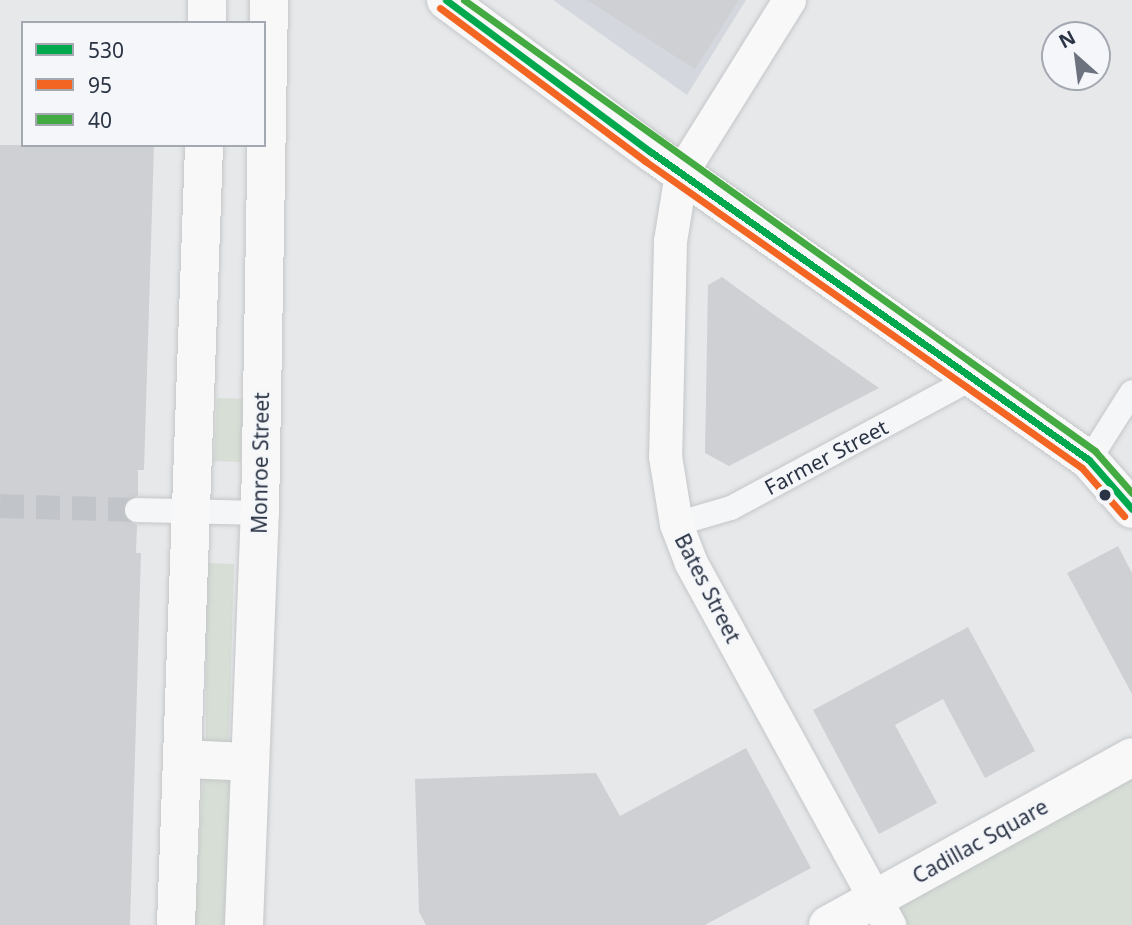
<!DOCTYPE html>
<html>
<head>
<meta charset="utf-8">
<style>
	body { margin:0 }
	#map { position:relative; width:1132px; height:925px; overflow:hidden; background:#e6e8ea; font-family:"Noto Sans",sans-serif }
	div>[style] { position:absolute }
	.built>* { inset:0; background:#d4d7dd }
	.green>* { inset:0; background:#d6ded6 }
	.building>* { inset:0; background:#ced0d3 }
	.street-tunnel>* { height:24px; margin-top:-12px; transform-origin:0; background:repeating-linear-gradient(90deg,#c1c4c9 0 24px,transparent 0 36px) }
	.roads { filter:drop-shadow(0 0 2px #c4c6c8) drop-shadow(0 0 2px #c4c6c8) }
	.street>* { height:24px; margin:-12px; padding:0 12px; transform-origin:12px; border-radius:12px; background:#f5f6f7 }
	.secondary>* { height:33px; margin:-16.5px; padding:0 16.5px; transform-origin:16.5px; border-radius:16.5px; background:#f8f8f8 }
	.primary>* { height:38px; margin:-19px; padding:0 19px; transform-origin:19px; border-radius:19px; background:#f8f8f8 }
	.bus-1>* { height:7px; margin:-3.5px; padding:0 3.5px; transform-origin:3.5px; border-radius:3.5px; background:#00a94e }
	.bus-2>* { height:7px; margin:-3.5px; padding:0 3.5px; transform-origin:3.5px; border-radius:3.5px; background:#f26522 }
	.bus-3>* { height:7px; margin:-3.5px; padding:0 3.5px; transform-origin:3.5px; border-radius:3.5px; background:#44aa42 }
	.dots>* { width:19px; height:19px; translate:-50% -50%; box-sizing:border-box; border:4px solid #f4f6f9; border-radius:50% }
	span { translate:-50% -50%; white-space:nowrap; text-align:center; line-height:1.15; -webkit-text-stroke:5px #f4f6f9; paint-order:stroke }
	.street-label { font-size:21px; color:#2b3445 }
	.legend { position:absolute; left:21px; top:21px; width:245px; height:126px; box-sizing:border-box; background:#f4f6f9; border:2px solid #a4a8b1; margin:0; padding:9px 12px; list-style:none; font-size:21px; color:#2b3445 }
	.legend li { display:flex; align-items:center; gap:14px; height:35px }
	.legend b { width:35px; border:2px solid #a4a8b1 }
	.north { position:absolute; left:1041px; top:21px; width:70px; height:70px; box-sizing:border-box; background:#f4f6f9; border:2px solid #a4a8b1; border-radius:50%; rotate:332deg; font-size:19px; font-weight:700; line-height:28px; text-align:center; color:#2b3445 }
	.north::after { content:''; display:block; margin:auto; width:24px; height:32px; background:#6c737f; clip-path:polygon(50% 0,100% 100%,50% 72%,0 100%) }
</style>
</head>
<body>
<div id="map">
	<div class="built">
		<i style="clip-path:polygon(553px 0,746px 0,687px 95px)"></i>
	</div>
	<div class="green">
		<i style="clip-path:polygon(217px 398px,243px 399px,241px 462px,214px 461px)"></i>
		<i style="clip-path:polygon(206px 563px,234px 564px,229px 738px,227px 743px,206px 745px)"></i>
		<i style="clip-path:polygon(1132px 757px,1132px 925px,828px 925px)"></i>
		<i style="clip-path:polygon(203px 775px,230px 777px,225px 925px,195px 925px)"></i>
	</div>
	<div class="building">
		<i style="clip-path:polygon(587px 0,739px 0,695px 69px)"></i>
		<i style="clip-path:polygon(0 145px,154px 145px,144px 470px,138px 470px,138px 495px,122px 509px,124px 518px,137px 525px,136px 553px,141px 553px,130px 925px,0 925px)"></i>
		<i style="clip-path:polygon(722px 277px,773px 314px,879px 388px,729px 466px,705px 453px,708px 285px)"></i>
		<i style="clip-path:polygon(1118px 546px,1132px 573px,1132px 694px,1067px 573px)"></i>
		<i style="clip-path:polygon(968px 627px,1035px 751px,985px 778px,943px 699px,895px 725px,937px 803px,879px 834px,813px 710px)"></i>
		<i style="clip-path:polygon(746px 748px,811px 868px,705px 925px,426px 925px,419px 912px,415px 779px,596px 773px,620px 816px)"></i>
	</div>
	<div class="street-tunnel">
		<i style="left:0;top:506px;width:137px;rotate:1.7deg"></i>
	</div>
	<div class="roads">
		<div class="street">
			<i style="left:1089px;top:460px;width:80px;rotate:-57.7deg"></i>
			<i style="left:137px;top:510px;width:123px;rotate:1.4deg"></i>
			<i style="left:676px;top:524px;width:57px;rotate:-16.2deg"></i>
			<i style="left:731px;top:508px;width:274px;rotate:-28.3deg"></i>
		</div>
		<div class="secondary">
			<i style="left:789px;top:0;width:204px;rotate:122deg"></i>
			<i style="left:681px;top:173px;width:69px;rotate:99.2deg"></i>
			<i style="left:670px;top:241px;width:215px;rotate:91.3deg"></i>
			<i style="left:665px;top:456px;width:69px;rotate:80.8deg"></i>
			<i style="left:676px;top:524px;width:42px;rotate:69deg"></i>
			<i style="left:691px;top:563px;width:413px;rotate:61.3deg"></i>
		</div>
		<div class="primary">
			<i style="left:446px;top:0;width:255px;rotate:36.6deg"></i>
			<i style="left:651px;top:152px;width:535px;rotate:35.11deg"></i>
			<i style="left:1089px;top:460px;width:65px;rotate:48.7deg"></i>
			<i style="left:207px;top:23px;width:23px;rotate:-90deg"></i>
			<i style="left:184px;top:759px;width:66px;rotate:2.6deg"></i>
			<i style="left:176px;top:925px;width:781px;rotate:-87.94deg"></i>
			<i style="left:244px;top:925px;width:412px;rotate:-87.8deg"></i>
			<i style="left:260px;top:513px;width:513px;rotate:-88.99deg"></i>
			<i style="left:828px;top:925px;width:347px;rotate:-28.9deg"></i>
		</div>
	</div>
	<div class="bus-1">
		<i style="left:446px;top:0;width:255px;rotate:36.6deg"></i>
		<i style="left:651px;top:152px;width:535px;rotate:35.11deg"></i>
		<i style="left:1089px;top:460px;width:65px;rotate:48.7deg"></i>
	</div>
	<div class="bus-2">
		<i style="left:440px;top:8px;width:256px;rotate:36.7deg"></i>
		<i style="left:645px;top:161px;width:534px;rotate:35.09deg"></i>
		<i style="left:1082px;top:468px;width:64px;rotate:48.8deg"></i>
	</div>
	<div class="bus-3">
		<i style="left:464px;top:0;width:776px;rotate:35.55deg"></i>
		<i style="left:1095px;top:451px;width:56px;rotate:48.6deg"></i>
	</div>
	<div class="dots">
		<i style="left:1105px;top:495px;background:#2b3445"></i>
	</div>
	<div class="street-label">
		<span style="left:826px;top:457px;rotate:-28deg">Farmer Street</span>
		<span style="left:260px;top:463px;rotate:-89deg">Monroe Street</span>
		<span style="left:708px;top:588px;rotate:63deg">Bates Street</span>
		<span style="left:980px;top:841px;rotate:-29deg">Cadillac Square</span>
	</div>
	<ul class="legend">
	<li><b style="height:9px;background:#00a94e"></b>530</li>
	<li><b style="height:9px;background:#f26522"></b>95</li>
	<li><b style="height:9px;background:#44aa42"></b>40</li>
	</ul>
	<div class="north">N</div>
</div>
</body>
</html>
